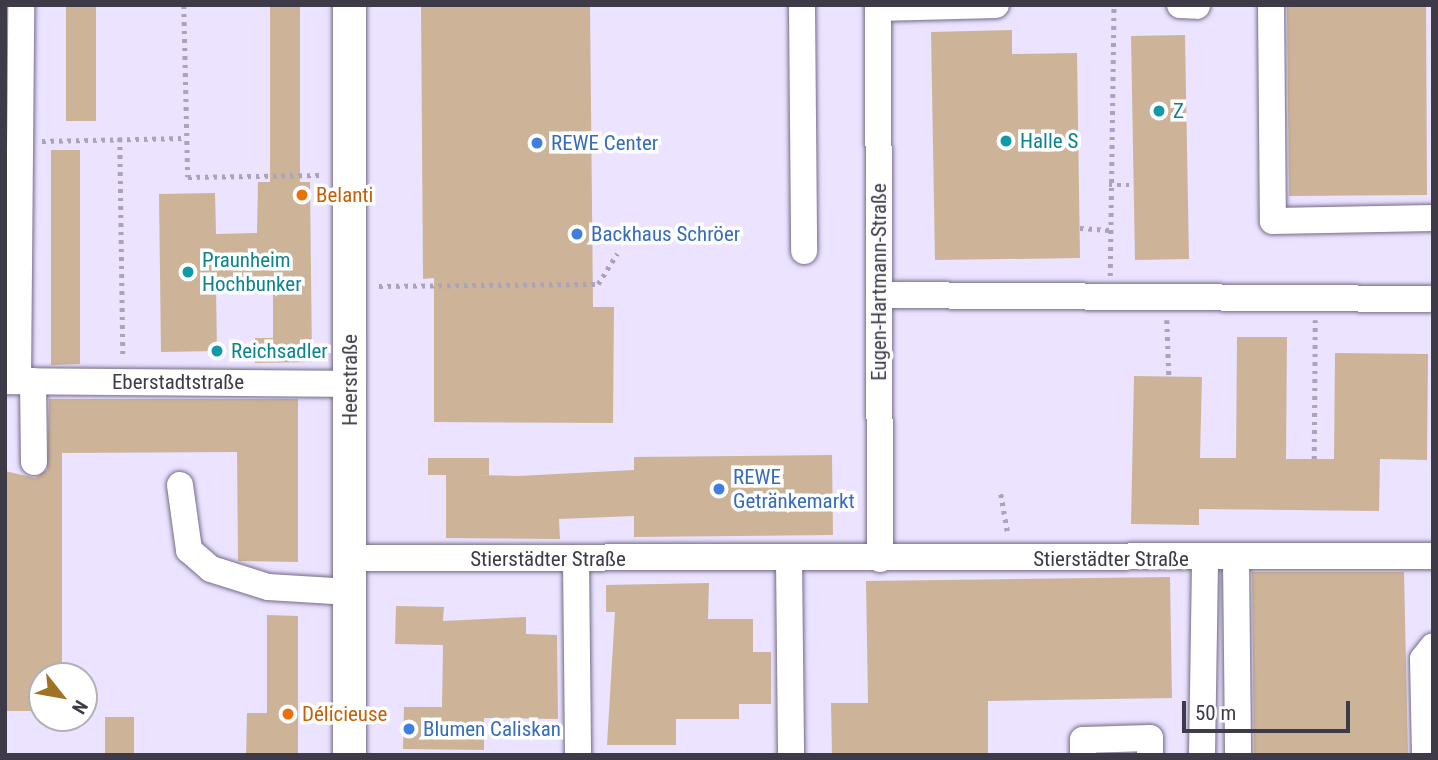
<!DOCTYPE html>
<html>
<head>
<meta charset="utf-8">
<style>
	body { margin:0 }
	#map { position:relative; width:1438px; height:760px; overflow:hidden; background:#ebe3ff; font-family:"Roboto Condensed",sans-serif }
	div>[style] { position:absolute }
	.building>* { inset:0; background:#cdb498 }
	.path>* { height:4.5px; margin-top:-2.25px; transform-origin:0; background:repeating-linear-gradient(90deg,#aaa3ba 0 3.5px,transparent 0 8.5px) }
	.roads { filter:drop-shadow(0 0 2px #746b89) drop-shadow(0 0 2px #746b89) }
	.minor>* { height:26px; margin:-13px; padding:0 13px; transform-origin:13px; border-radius:13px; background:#fff }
	.major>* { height:33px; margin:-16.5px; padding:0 16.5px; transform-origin:16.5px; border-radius:16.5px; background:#fff }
	.dots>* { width:19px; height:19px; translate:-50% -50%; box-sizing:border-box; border:4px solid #fff; border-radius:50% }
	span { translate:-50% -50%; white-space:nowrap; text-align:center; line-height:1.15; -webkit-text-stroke:7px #fff; paint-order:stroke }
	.culture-label { font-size:21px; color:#0d838f }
	.left { translate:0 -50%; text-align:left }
	.shop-label { font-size:21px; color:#366cbe }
	.food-label { font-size:21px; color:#c56008 }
	.street-label { font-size:21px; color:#3e3a47 }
	.frame { position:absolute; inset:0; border:7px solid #3e3a47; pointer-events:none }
	.north { position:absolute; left:28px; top:662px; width:70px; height:70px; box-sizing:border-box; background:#fff; border:2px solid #b2b0b5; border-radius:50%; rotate:121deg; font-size:19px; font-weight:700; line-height:28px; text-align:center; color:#3e3a47 }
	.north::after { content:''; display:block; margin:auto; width:24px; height:32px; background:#a07224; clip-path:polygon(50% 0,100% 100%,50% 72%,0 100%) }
	.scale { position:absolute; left:1182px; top:701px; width:168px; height:32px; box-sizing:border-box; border:4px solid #3e3a47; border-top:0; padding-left:9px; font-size:21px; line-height:24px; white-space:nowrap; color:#3e3a47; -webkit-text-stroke:5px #fff; paint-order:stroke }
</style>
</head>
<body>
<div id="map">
	<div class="building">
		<i style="clip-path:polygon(66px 5px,96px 5px,96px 121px,66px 121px)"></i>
		<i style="clip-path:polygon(270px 5px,300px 5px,300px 182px,310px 182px,312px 362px,255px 363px,255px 338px,273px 338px,273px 285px,216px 286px,217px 351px,161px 352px,159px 194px,215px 193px,216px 234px,257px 233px,258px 182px,270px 182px)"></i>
		<i style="clip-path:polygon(421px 5px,590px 5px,593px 307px,614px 307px,613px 423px,434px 422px,434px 278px,423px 279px)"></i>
		<i style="clip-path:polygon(1287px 5px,1426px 5px,1427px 195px,1289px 196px)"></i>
		<i style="clip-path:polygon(1012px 30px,1012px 54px,1077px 53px,1080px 258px,935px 260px,931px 32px)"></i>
		<i style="clip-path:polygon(1185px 35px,1189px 259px,1135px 260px,1131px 36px)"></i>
		<i style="clip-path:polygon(51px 150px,80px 150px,80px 364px,51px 365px)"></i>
		<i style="clip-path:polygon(1237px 337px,1287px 337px,1286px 459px,1334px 459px,1335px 353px,1428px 354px,1427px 460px,1380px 459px,1379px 511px,1199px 509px,1199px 525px,1131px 524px,1134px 376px,1202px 377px,1200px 458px,1236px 458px)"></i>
		<i style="clip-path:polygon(49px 399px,298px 399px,298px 562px,238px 561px,237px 452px,62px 453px,62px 676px,42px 676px,42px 711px,5px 711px,5px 471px,35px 478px,47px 470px)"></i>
		<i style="clip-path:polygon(832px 455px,833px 535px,634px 537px,634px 516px,559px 519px,560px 539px,446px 538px,446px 475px,428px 475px,428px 458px,489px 458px,489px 475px,479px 475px,518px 476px,634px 470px,634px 457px)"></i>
		<i style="clip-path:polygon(1252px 572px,1404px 572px,1408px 755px,1254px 755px)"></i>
		<i style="clip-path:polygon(1170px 577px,1172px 698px,988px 701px,988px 755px,832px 755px,831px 703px,868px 703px,866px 581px)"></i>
		<i style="clip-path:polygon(709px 583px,708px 619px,753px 619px,753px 652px,771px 652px,771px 704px,739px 704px,739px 719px,676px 719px,676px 745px,607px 745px,615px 612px,606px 612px,606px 585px)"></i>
		<i style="clip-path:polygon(396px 606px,444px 607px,443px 621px,526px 617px,526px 634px,557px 635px,558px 719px,484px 718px,484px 750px,403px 749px,404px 707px,442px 707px,443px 645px,395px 644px)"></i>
		<i style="clip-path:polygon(267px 615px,298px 616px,298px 755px,246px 755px,247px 713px,267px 713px)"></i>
		<i style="clip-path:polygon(105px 717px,134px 717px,134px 755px,105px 755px)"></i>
	</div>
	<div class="path">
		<i style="left:184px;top:5px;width:172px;rotate:88.7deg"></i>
		<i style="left:188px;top:177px;width:136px;rotate:-0.8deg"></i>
		<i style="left:120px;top:138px;width:220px;rotate:89.2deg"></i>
		<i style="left:42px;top:141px;width:143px;rotate:-1.2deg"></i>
		<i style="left:1109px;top:185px;width:24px"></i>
		<i style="left:1080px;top:228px;width:29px;rotate:4deg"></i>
		<i style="left:1110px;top:276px;width:271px;rotate:-89.2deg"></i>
		<i style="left:379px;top:286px;width:219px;rotate:-0.5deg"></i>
		<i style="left:598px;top:284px;width:36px;rotate:-58deg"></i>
		<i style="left:1167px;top:320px;width:55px;rotate:87.9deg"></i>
		<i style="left:1314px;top:459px;width:139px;rotate:-89.6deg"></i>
		<i style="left:1001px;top:494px;width:41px;rotate:80.1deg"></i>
	</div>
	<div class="roads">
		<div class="minor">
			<i style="left:802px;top:5px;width:246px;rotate:89.5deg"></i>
			<i style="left:878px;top:5px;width:554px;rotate:89.79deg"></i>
			<i style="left:1180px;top:5px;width:17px;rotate:3deg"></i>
			<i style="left:1271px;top:5px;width:216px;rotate:89.5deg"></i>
			<i style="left:1273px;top:221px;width:160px;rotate:-1.1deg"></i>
			<i style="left:878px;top:8px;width:118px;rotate:-1.5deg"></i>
			<i style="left:879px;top:295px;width:550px;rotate:0.42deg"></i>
			<i style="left:5px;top:381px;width:345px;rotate:0.5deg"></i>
			<i style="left:18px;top:381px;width:376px;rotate:-89.5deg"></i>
			<i style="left:33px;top:381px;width:81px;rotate:89.3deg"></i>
			<i style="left:180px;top:485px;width:66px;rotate:82.1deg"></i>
			<i style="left:189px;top:550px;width:29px;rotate:41deg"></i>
			<i style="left:211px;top:569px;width:60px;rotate:17.5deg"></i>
			<i style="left:268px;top:587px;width:82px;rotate:3.5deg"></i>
			<i style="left:350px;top:558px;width:1083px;rotate:-0.11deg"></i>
			<i style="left:1236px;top:558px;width:197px;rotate:89.4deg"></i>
			<i style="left:789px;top:559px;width:196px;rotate:89.4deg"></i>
			<i style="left:576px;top:560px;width:195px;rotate:89.4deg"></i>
			<i style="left:1083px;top:755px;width:15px;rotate:-90deg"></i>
			<i style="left:1083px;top:740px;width:67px;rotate:-1.7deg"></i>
			<i style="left:1150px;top:738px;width:17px;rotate:90deg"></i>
			<i style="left:1202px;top:755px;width:196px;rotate:-89.1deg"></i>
			<i style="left:1425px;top:755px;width:96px;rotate:-91.2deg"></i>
			<i style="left:1423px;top:659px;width:16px;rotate:-52deg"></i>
		</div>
		<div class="major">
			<i style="left:349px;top:755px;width:750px;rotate:-90deg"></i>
		</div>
	</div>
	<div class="dots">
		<i style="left:1159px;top:111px;background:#0f9aa8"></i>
		<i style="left:1006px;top:141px;background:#0f9aa8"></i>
		<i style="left:537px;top:143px;background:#3f7fe0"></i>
		<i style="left:302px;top:195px;background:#e8710a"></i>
		<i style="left:577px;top:234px;background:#3f7fe0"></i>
		<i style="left:188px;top:272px;background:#0f9aa8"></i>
		<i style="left:217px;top:351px;background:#0f9aa8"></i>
		<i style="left:719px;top:489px;background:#3f7fe0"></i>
		<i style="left:288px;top:714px;background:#e8710a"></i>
		<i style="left:409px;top:729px;background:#3f7fe0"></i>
	</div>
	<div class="culture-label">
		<span class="left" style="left:1173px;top:111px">Z</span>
		<span class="left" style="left:1020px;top:141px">Halle S</span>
		<span class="left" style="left:202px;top:272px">Praunheim<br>Hochbunker</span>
		<span class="left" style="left:231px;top:351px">Reichsadler</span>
	</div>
	<div class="shop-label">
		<span class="left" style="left:551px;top:143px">REWE Center</span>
		<span class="left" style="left:591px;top:234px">Backhaus Schröer</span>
		<span class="left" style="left:733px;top:489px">REWE<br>Getränkemarkt</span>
		<span class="left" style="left:423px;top:729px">Blumen Caliskan</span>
	</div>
	<div class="food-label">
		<span class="left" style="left:316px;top:195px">Belanti</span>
		<span class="left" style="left:302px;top:714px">Délicieuse</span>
	</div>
	<div class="street-label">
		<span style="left:879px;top:282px;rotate:-90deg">Eugen-Hartmann-Straße</span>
		<span style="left:350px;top:380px;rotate:-90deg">Heerstraße</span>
		<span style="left:178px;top:382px">Eberstadtstraße</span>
		<span style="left:548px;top:559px">Stierstädter Straße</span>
		<span style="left:1111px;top:559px">Stierstädter Straße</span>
	</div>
	<div class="frame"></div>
	<div class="north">N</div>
	<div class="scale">50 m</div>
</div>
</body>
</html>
